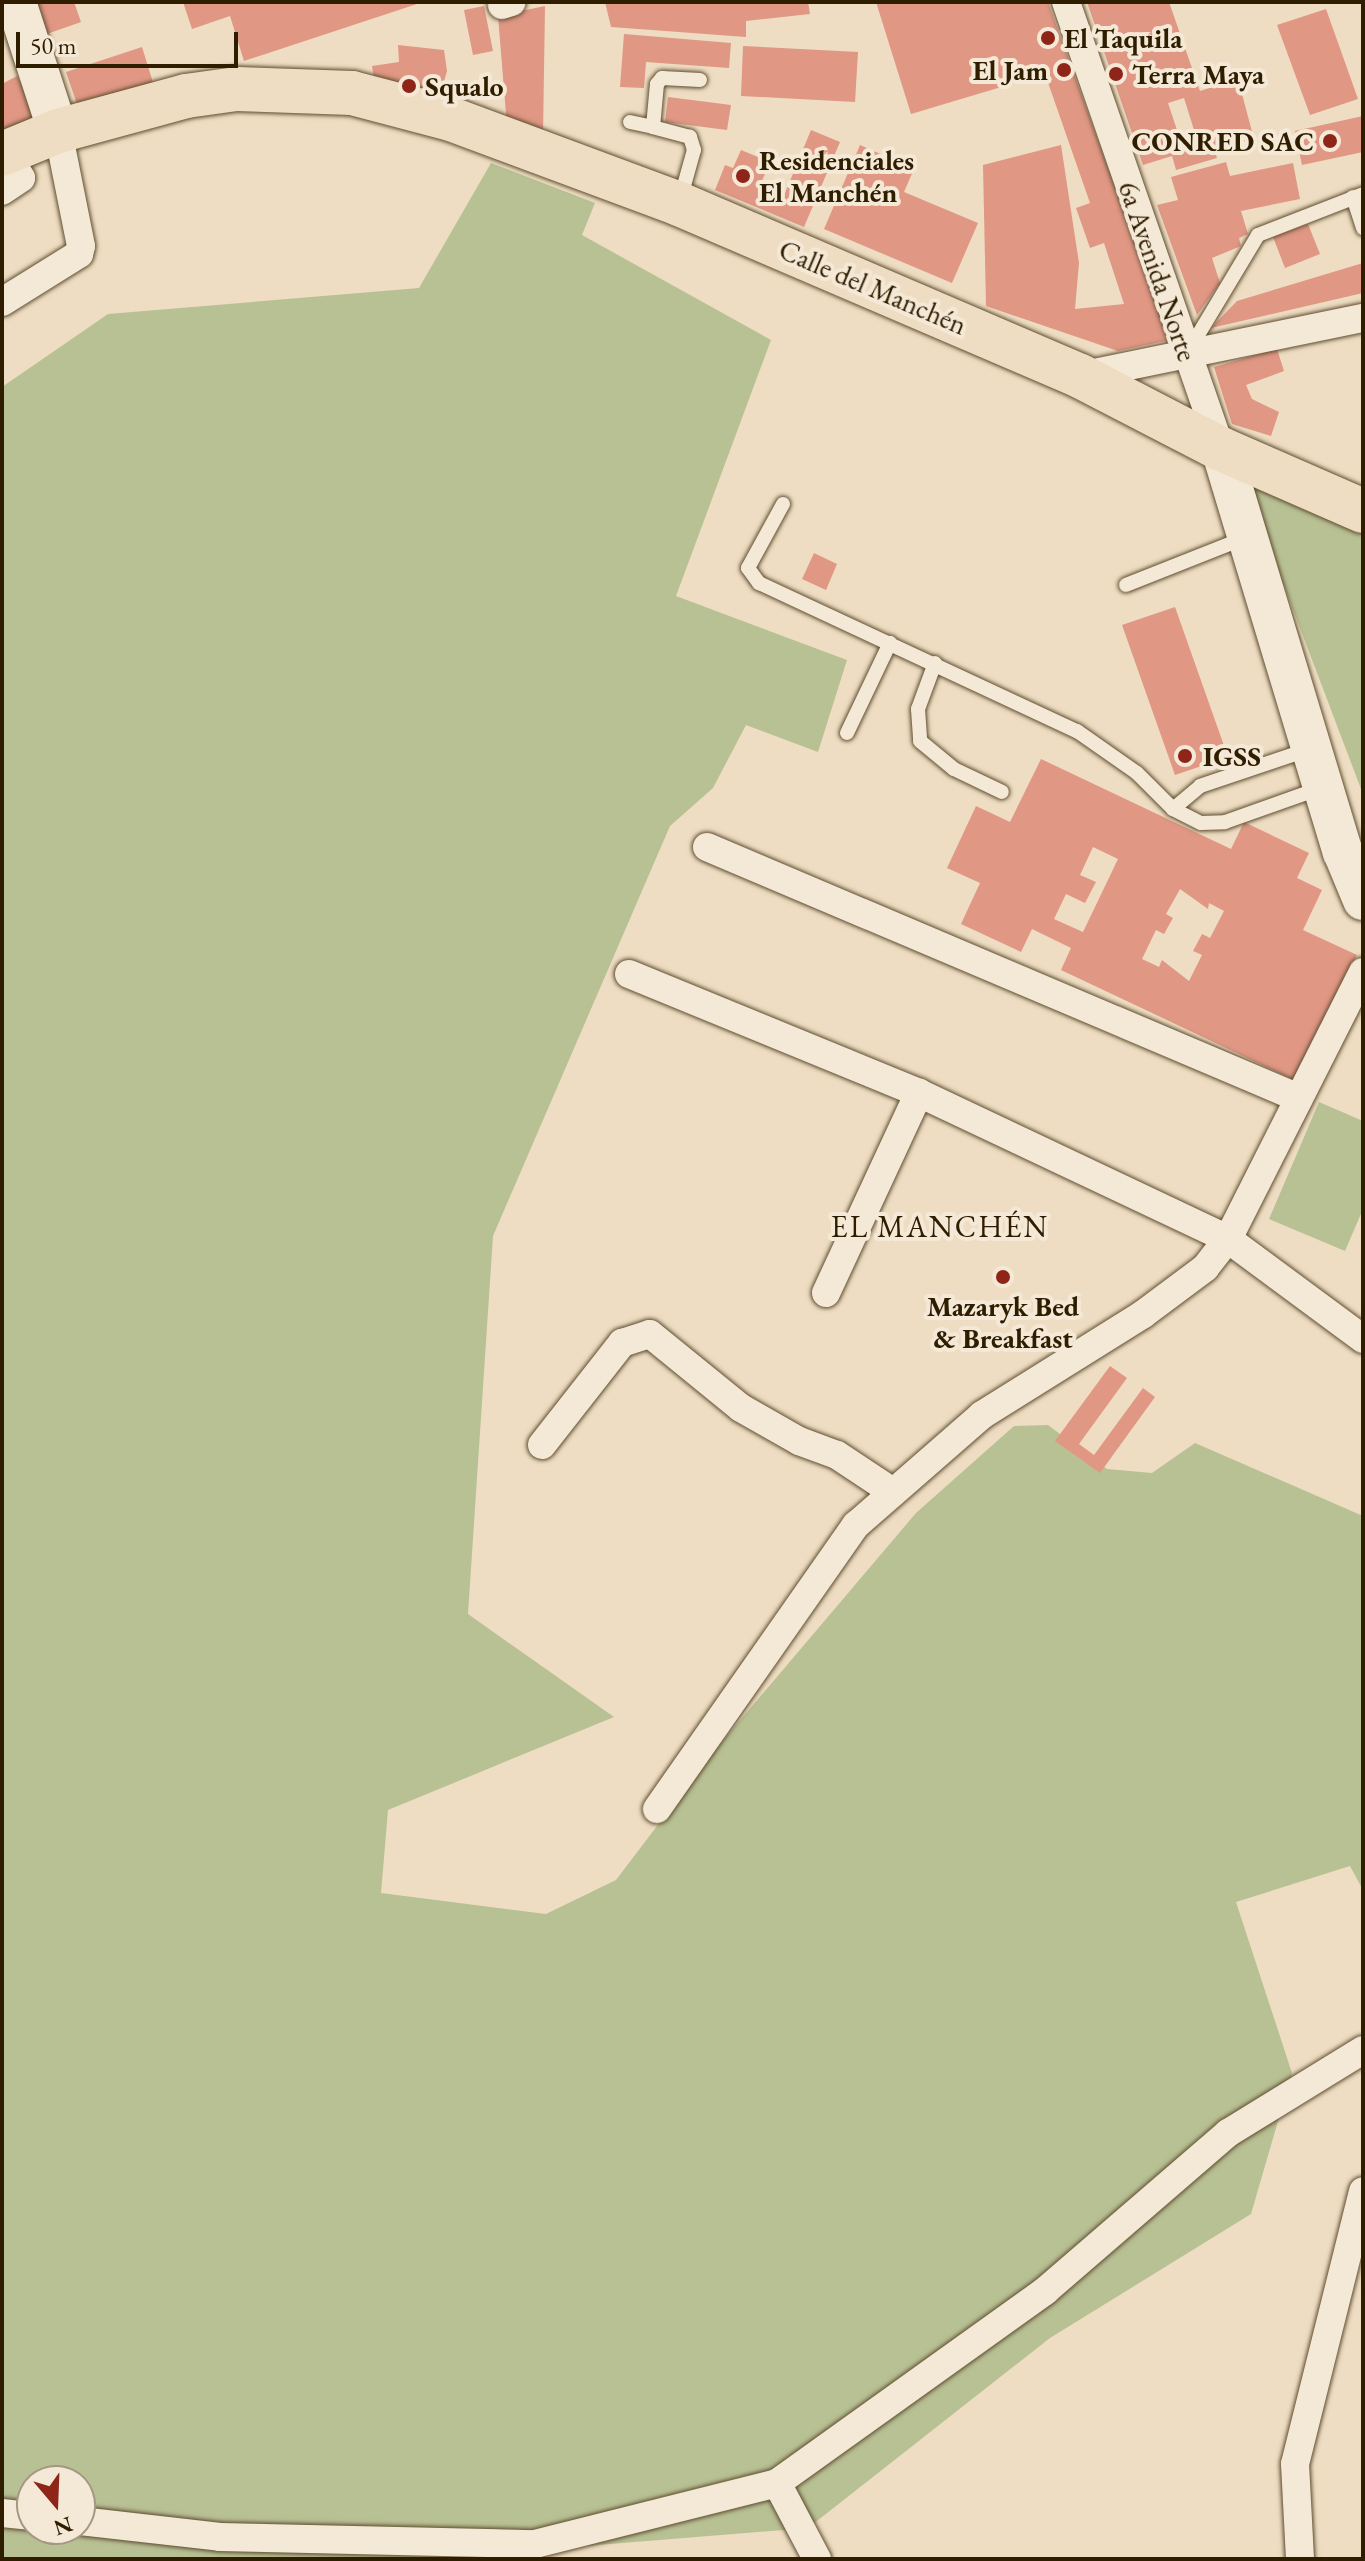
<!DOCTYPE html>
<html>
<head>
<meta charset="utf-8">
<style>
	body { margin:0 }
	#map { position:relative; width:1365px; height:2561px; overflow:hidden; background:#eeddc2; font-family:"EB Garamond",serif }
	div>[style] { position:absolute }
	.green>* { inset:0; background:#b8c194 }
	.building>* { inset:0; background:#e09784 }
	.roads { filter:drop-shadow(0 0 2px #5f4d30) drop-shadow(0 0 2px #5f4d30) }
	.lane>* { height:14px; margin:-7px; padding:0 7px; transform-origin:7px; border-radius:7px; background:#f4e9d7 }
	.street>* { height:28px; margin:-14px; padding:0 14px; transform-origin:14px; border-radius:14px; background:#f4e9d7 }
	.secondary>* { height:40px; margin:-20px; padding:0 20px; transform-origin:20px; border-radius:20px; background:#f4e9d7 }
	.primary>* { height:44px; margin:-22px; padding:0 22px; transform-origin:22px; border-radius:22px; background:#eeddc2 }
	.dots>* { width:22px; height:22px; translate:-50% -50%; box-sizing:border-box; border:4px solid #f4e9d7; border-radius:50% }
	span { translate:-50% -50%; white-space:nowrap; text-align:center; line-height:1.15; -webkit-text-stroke:8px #f4e9d7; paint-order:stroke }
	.poi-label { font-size:28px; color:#2f1d00; font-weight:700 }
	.left { translate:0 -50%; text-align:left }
	.right { translate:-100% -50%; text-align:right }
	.street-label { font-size:28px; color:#2f1d00 }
	.neighbourhood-label { font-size:30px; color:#2f1d00; letter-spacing:2px }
	.frame { position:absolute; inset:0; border:4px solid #2f1d00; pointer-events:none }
	.north { position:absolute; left:16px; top:2465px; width:80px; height:80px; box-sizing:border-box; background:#f4e9d7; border:2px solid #a59781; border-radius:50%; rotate:161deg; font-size:22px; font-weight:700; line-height:32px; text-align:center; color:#2f1d00 }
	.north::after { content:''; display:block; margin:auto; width:28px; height:36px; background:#8f2418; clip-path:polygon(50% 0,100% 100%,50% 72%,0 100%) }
	.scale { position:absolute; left:16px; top:32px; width:222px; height:36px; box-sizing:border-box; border:4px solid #2f1d00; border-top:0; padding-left:10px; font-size:24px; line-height:28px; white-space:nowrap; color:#2f1d00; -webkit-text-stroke:6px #f4e9d7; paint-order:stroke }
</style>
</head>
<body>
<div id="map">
	<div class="green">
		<i style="clip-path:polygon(evenodd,491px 163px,595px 203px,582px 235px,771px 340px,676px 596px,847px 660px,818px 752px,746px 725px,713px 788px,670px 826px,493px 1236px,468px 1614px,614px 1717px,388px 1810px,381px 1893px,546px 1914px,616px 1880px,714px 1751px,916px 1513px,1014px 1426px,1048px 1425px,1107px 1469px,1152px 1473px,1195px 1443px,1363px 1516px,1363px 1890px,1350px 1866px,1236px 1902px,1292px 2073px,1251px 2214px,1050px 2338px,808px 2528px,424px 2559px,2px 2559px,2px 387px,108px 314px,419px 288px,491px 163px,32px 2481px,80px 2481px,80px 2529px,32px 2529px,32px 2481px)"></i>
		<i style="clip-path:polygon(1239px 467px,1363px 530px,1361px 789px)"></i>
		<i style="clip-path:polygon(1319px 1102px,1363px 1121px,1363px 1209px,1345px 1251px,1269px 1219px)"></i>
	</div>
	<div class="building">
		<i style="clip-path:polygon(33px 2px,74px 2px,81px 22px,44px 35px)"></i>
		<i style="clip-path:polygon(183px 2px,420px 2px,420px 3px,244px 61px,230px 16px,192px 29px)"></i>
		<i style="clip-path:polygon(605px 2px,808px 2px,810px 14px,746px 21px,746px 37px,611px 27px)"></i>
		<i style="clip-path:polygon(876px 2px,1048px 2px,1170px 340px,1118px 351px,986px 306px,983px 165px,1061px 145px,1079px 263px,1075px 309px,1124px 304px,1104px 243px,1090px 248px,1076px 208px,1090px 203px,1045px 74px,911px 114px)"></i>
		<i style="clip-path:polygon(evenodd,1087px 2px,1169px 2px,1200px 91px,1238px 79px,1254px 139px,1214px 149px,1217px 158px,1176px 170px,1172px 156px,1143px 165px,1087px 2px,1184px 98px,1194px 130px,1179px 136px,1168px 103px,1184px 98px)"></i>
		<i style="clip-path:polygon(484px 6px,493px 51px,473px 55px,464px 10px)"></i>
		<i style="clip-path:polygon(545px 6px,543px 135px,507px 126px,498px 16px)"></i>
		<i style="clip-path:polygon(1326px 9px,1358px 99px,1310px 115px,1277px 25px)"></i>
		<i style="clip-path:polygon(624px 34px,731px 43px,729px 68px,646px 62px,644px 88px,620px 87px)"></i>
		<i style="clip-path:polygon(398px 45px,444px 50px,447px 71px,439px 99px,374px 78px,372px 66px,399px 62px)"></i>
		<i style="clip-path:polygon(743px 46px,858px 52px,855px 102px,741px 96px)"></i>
		<i style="clip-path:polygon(142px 47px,155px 89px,80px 113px,66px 72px)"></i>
		<i style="clip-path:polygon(17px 76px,40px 118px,2px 138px,2px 84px)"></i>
		<i style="clip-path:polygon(668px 97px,731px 105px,727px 130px,665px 122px)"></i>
		<i style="clip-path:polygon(1363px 116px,1363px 152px,1302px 165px,1295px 131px)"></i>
		<i style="clip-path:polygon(811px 130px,840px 142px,804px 227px,715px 190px,725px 165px,733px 168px,741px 150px,770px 162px,761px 183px,785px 193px)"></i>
		<i style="clip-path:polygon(860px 145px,914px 169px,904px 192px,978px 223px,952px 283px,824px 229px)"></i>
		<i style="clip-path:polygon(1226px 162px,1230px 176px,1293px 163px,1300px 199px,1241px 211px,1248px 234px,1239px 238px,1241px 246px,1212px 258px,1220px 283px,1197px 315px,1157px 205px,1178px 200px,1171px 177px)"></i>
		<i style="clip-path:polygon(1308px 224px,1320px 254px,1285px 268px,1273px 237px)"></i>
		<i style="clip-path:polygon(1363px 263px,1363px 293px,1211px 328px,1237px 301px)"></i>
		<i style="clip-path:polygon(1277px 349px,1284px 371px,1246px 385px,1252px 399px,1279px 412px,1271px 436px,1232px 424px,1214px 367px)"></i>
		<i style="clip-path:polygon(814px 553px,837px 564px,826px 590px,802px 579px)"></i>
		<i style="clip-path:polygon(1175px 607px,1228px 757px,1175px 775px,1122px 625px)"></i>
		<i style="clip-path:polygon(evenodd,1041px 759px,1231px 849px,1244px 822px,1309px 853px,1297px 878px,1322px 890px,1303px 930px,1357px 955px,1296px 1081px,1061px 970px,1071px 948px,1032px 929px,1021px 952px,961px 924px,980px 883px,947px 868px,976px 806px,1010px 822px,1041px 759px,1093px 847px,1118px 859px,1083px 932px,1054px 919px,1066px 894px,1085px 903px,1096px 882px,1080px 875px,1093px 847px,1041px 759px,1180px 889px,1208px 909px,1209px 903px,1224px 911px,1210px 938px,1202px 934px,1193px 951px,1202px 955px,1189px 981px,1162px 960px,1159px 967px,1142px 959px,1156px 930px,1164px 934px,1173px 918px,1166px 914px,1180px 889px)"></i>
		<i style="clip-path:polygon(1110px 1366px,1127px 1378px,1079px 1444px,1094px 1455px,1143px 1388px,1155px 1397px,1100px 1473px,1055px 1441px)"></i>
	</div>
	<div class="roads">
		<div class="lane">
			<i style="left:630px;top:122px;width:24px;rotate:12deg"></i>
			<i style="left:1353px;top:197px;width:33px;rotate:72deg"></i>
			<i style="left:680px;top:200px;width:52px;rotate:-74.4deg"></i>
			<i style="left:694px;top:150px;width:14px;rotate:-107deg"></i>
			<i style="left:690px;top:137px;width:38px;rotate:-165deg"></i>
			<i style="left:653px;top:127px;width:43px;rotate:-84.7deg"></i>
			<i style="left:657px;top:84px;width:8px;rotate:-50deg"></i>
			<i style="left:662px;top:78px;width:38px;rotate:3deg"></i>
			<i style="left:1189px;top:350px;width:134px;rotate:-59deg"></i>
			<i style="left:1258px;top:235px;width:113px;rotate:-21.3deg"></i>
			<i style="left:783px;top:504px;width:73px;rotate:118.7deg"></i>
			<i style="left:748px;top:568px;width:19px;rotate:54deg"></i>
			<i style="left:759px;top:583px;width:351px;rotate:25deg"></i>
			<i style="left:1077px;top:731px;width:73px;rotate:35deg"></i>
			<i style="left:1137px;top:773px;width:51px;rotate:45deg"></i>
			<i style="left:1173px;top:809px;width:31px;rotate:27deg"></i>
			<i style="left:1201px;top:823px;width:24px;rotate:-2deg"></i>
			<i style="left:1225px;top:822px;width:102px;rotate:-19.5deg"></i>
			<i style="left:1126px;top:585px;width:130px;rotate:-21.6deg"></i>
			<i style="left:935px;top:663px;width:49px;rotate:110.3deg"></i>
			<i style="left:918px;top:709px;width:32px;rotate:86deg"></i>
			<i style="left:920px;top:741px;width:44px;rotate:39.5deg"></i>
			<i style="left:954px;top:769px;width:53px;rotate:25.6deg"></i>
			<i style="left:847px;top:733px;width:100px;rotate:-64.5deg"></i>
			<i style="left:1173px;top:809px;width:35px;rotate:-40deg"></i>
			<i style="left:1200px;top:786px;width:116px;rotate:-18.6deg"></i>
		</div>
		<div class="street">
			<i style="left:1066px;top:2px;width:473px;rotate:70.9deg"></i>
			<i style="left:502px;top:5px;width:10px;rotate:-17deg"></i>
			<i style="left:2px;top:191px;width:23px;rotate:-34deg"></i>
			<i style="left:21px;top:178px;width:30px;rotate:-120deg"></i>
			<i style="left:2px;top:302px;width:91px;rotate:-31.9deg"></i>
			<i style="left:79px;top:254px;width:8px;rotate:-76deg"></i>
			<i style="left:81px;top:246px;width:117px;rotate:-101.3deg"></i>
			<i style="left:1080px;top:376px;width:289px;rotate:-11.6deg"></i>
			<i style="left:707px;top:847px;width:643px;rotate:22.98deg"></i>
			<i style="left:629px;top:974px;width:313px;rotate:22.3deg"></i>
			<i style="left:919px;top:1093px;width:342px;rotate:25.3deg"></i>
			<i style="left:1228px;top:1239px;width:168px;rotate:36.5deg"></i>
			<i style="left:826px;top:1293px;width:221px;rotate:-65.1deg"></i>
			<i style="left:542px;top:1445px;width:130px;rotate:-51.9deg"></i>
			<i style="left:622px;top:1343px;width:29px;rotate:-18deg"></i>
			<i style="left:650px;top:1334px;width:117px;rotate:39.1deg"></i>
			<i style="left:741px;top:1408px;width:67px;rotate:29.6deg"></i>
			<i style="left:799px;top:1441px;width:40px;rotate:20.2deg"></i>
			<i style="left:837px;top:1455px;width:67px;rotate:33.5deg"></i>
			<i style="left:657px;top:1809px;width:347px;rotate:-55deg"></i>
			<i style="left:856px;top:1525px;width:167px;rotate:-41.1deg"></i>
			<i style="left:982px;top:1415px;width:189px;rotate:-32deg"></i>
			<i style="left:1142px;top:1315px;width:79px;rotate:-36.7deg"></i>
			<i style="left:1205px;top:1268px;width:37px;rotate:-52deg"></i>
			<i style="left:1228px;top:1239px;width:299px;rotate:-63.2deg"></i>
			<i style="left:777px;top:2483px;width:86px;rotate:62.2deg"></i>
			<i style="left:2px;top:2513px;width:30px;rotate:6deg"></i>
			<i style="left:80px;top:2521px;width:141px;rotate:6.5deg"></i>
			<i style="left:220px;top:2537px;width:315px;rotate:1.3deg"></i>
			<i style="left:535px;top:2544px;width:250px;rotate:-14.1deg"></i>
			<i style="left:777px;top:2483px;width:330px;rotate:-35.6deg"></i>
			<i style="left:1045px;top:2291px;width:242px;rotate:-40.8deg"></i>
			<i style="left:1228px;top:2133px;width:158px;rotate:-31.6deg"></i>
			<i style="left:1300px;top:2559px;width:95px;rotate:-93deg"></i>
			<i style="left:1295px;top:2464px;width:281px;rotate:-76deg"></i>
		</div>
		<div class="secondary">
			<i style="left:16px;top:2px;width:136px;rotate:72deg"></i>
			<i style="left:1221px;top:449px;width:421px;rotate:73.2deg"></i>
			<i style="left:1343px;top:852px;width:52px;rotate:67.4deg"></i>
		</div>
		<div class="primary">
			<i style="left:2px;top:154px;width:61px;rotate:-22.3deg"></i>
			<i style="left:58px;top:131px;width:133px;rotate:-15.3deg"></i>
			<i style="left:186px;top:96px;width:51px;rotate:-7.8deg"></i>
			<i style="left:237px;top:89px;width:115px;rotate:2deg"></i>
			<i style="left:352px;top:93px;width:102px;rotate:14.7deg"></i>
			<i style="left:451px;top:119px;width:243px;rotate:20.4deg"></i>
			<i style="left:679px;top:204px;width:436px;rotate:23.2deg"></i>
			<i style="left:1080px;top:376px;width:159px;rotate:27.4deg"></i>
			<i style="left:1221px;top:449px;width:155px;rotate:23.6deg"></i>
		</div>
	</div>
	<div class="dots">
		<i style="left:1048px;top:38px;background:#8f2418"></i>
		<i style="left:1064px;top:70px;background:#8f2418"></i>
		<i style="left:1116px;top:74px;background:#8f2418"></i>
		<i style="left:409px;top:86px;background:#8f2418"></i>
		<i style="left:1330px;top:141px;background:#8f2418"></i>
		<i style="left:743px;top:176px;background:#8f2418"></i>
		<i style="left:1185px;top:756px;background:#8f2418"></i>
		<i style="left:1003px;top:1277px;background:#8f2418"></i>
	</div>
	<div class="poi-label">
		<span class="left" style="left:1064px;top:38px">El Taquila</span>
		<span class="right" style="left:1048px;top:70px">El Jam</span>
		<span class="left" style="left:1132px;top:74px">Terra Maya</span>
		<span class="left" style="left:425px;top:86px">Squalo</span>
		<span class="right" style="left:1314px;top:141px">CONRED SAC</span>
		<span class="left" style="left:759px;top:176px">Residenciales<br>El Manchén</span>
		<span class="left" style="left:1203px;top:756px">IGSS</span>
		<span style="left:1003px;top:1322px">Mazaryk Bed<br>&amp; Breakfast</span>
	</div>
	<div class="street-label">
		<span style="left:1158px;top:271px;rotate:71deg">6a Avenida Norte</span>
		<span style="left:873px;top:287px;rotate:23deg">Calle del Manchén</span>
	</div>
	<div class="neighbourhood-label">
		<span style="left:940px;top:1227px">EL MANCHÉN</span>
	</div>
	<div class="frame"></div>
	<div class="north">N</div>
	<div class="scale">50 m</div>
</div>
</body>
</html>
